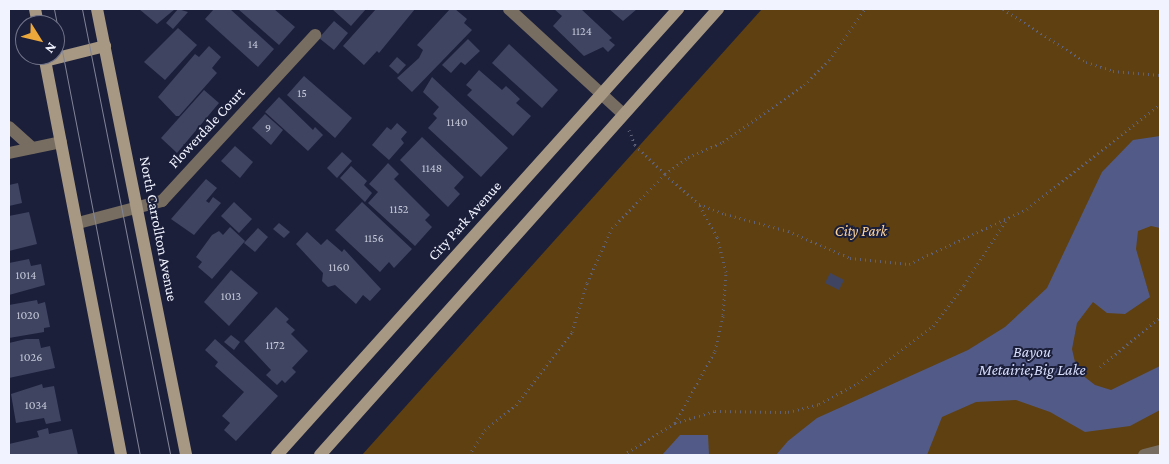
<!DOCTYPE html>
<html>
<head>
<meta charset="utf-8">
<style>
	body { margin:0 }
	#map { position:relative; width:1169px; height:464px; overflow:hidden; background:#1c1f3a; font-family:"Crimson Pro",serif }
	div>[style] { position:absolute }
	.green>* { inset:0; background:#5e4011 }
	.water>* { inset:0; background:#525a88 }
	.building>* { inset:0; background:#3f4461 }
	.path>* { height:3px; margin-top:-1.5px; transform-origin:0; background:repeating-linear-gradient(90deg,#5e6177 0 1px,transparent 0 5px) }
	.minor>* { height:12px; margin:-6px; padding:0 6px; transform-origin:6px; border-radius:6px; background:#776d61 }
	.secondary>* { height:12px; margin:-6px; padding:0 6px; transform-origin:6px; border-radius:6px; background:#a79884 }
	.tram>* { height:1px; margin:-0.5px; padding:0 0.5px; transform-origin:0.5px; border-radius:0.5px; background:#828598 }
	span { translate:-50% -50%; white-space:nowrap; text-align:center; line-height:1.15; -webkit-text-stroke:4px #1c1f3a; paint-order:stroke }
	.number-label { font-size:12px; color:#c4c8d8 }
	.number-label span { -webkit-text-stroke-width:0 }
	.street-label { font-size:15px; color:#f1f4ff }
	.park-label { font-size:15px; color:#fed59d; font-style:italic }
	.water-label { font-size:16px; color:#d6ddfb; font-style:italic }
	.frame { position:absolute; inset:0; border:10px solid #f1f4ff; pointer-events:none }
	.north { position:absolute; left:15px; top:15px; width:50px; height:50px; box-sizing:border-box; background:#1c1f3a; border:1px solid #717489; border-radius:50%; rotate:126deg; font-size:14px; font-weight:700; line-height:20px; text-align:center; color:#f1f4ff }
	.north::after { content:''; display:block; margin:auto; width:18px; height:22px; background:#eda83b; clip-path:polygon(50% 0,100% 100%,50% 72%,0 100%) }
</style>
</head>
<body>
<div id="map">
	<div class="green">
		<i style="clip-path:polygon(762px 9px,1160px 9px,1160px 455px,362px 455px)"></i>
	</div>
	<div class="water">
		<i style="clip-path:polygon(1160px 136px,1160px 228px,1151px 226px,1138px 231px,1136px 249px,1150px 297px,1125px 314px,1107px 313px,1093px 302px,1077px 323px,1072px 349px,1077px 371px,1095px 385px,1111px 390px,1160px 366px,1160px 410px,1130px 426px,1085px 432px,1050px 412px,1016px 400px,976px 402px,942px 417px,927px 455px,776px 455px,788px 441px,817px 418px,968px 350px,1005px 327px,1047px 288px,1102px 172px,1133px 140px)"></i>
		<i style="clip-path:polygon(680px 435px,708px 435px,709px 455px,662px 455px)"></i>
	</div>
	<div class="building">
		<i style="clip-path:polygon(139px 9px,175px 9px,157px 24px)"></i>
		<i style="clip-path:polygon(178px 9px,188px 12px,173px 29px,166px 23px)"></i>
		<i style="clip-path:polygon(214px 9px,230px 9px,274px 49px,258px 67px,205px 19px)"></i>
		<i style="clip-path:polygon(238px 9px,274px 9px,295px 27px,279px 45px)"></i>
		<i style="clip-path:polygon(332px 9px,366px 9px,351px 26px)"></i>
		<i style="clip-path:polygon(376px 9px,415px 9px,379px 53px,377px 51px,364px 65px,343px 46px)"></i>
		<i style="clip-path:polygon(450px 9px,455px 9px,467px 19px,464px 23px,472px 30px,412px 92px,397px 78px,419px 58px,423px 50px,417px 45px)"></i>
		<i style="clip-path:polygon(554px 9px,581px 9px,612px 38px,609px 40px,615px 45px,608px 52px,603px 47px,584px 56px,553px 26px,562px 16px)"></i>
		<i style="clip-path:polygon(609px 9px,637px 9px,623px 21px)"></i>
		<i style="clip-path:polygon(334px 21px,348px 33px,334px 50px,319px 38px)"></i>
		<i style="clip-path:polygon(178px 28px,197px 45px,165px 80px,144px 62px)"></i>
		<i style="clip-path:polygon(468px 39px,480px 51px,465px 65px,461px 62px,451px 73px,442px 65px)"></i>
		<i style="clip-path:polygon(509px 44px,558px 90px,542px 108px,492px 63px)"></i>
		<i style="clip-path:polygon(209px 46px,221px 57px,212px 68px,217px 73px,179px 116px,176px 116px,158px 97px,195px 54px,199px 57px)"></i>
		<i style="clip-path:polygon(397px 57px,406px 65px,398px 74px,389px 66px)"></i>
		<i style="clip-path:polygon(479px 70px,502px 90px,506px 86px,520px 99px,516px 103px,531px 116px,513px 136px,467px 95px,472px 90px,466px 85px)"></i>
		<i style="clip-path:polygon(304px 76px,352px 118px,335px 138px,287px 95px)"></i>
		<i style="clip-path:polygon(432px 77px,508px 148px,481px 177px,428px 128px,437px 118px,433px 114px,439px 107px,423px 92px)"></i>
		<i style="clip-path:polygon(204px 90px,219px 103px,177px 153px,161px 138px)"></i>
		<i style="clip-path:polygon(279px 97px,313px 130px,315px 127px,323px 135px,308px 151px,265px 112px)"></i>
		<i style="clip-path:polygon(265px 114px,283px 130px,271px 145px,252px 128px)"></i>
		<i style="clip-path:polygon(397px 123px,407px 132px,401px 139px,404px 143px,389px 160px,372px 145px,387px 127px,391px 130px)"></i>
		<i style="clip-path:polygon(422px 137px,464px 177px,454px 188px,460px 194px,448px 207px,400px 160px)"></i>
		<i style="clip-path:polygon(235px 146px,253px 162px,240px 178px,221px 161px)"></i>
		<i style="clip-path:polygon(342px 152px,352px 161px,337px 178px,327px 168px)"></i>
		<i style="clip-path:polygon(388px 163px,399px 174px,394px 179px,430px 215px,425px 220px,432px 227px,415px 246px,368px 203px,378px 192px,369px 184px)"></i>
		<i style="clip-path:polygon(351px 166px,367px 181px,364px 185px,372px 193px,365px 202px,340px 178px)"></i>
		<i style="clip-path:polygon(206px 179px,217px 188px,206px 201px,209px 203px,213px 197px,221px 203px,194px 235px,171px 219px)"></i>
		<i style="clip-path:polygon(18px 183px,22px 203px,9px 206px,9px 185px)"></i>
		<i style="clip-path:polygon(234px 202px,252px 219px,239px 233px,221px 216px)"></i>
		<i style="clip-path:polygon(362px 202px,412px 249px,394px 268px,389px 262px,380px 272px,335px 230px)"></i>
		<i style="clip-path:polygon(29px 212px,37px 244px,9px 251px,9px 216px)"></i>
		<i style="clip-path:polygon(279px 223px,290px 232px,284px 238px,273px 229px)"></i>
		<i style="clip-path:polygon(230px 227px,245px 241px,212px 279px,198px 267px,202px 262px,196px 257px,212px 235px,219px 231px,223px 235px)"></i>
		<i style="clip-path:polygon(258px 228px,268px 237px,255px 252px,244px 243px)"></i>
		<i style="clip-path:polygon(307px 232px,321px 245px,327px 239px,342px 252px,344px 249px,381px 289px,370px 301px,363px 295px,356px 304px,335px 285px,328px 287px,322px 281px,323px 273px,296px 244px)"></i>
		<i style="clip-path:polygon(29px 259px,31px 266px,41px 264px,45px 285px,9px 295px,9px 263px)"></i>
		<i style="clip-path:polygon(231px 270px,258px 293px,229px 326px,204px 302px)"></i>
		<i style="clip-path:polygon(830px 273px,844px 280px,839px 290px,825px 283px)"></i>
		<i style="clip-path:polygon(37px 300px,38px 304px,45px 302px,50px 327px,44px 328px,44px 332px,9px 338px,9px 305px)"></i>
		<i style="clip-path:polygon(276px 307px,289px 319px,286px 322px,295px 330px,291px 334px,308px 351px,292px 368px,296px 372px,285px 383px,282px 380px,277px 385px,266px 375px,271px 370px,244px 341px)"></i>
		<i style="clip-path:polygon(231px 335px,240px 342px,234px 350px,224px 342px)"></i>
		<i style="clip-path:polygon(26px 339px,39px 339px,41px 348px,50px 346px,55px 368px,9px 378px,9px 343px)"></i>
		<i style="clip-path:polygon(215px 339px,278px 396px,236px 441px,224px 430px,230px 423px,222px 416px,244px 392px,215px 366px,218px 362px,205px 350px)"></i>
		<i style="clip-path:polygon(42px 384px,43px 388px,54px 386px,61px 421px,46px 424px,44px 418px,16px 423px,11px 394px)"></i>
		<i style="clip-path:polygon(48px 428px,49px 434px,72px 429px,78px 455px,9px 455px,9px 444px,39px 437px,37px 431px)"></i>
	</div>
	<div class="path">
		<i style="left:1003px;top:9px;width:98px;rotate:32.6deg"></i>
		<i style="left:1086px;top:62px;width:28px;rotate:18deg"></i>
		<i style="left:1113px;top:71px;width:47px;rotate:4.9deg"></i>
		<i style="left:629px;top:130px;width:16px;rotate:68deg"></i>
		<i style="left:635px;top:145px;width:42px;rotate:44deg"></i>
		<i style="left:665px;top:174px;width:29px;rotate:-36deg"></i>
		<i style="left:688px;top:157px;width:38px;rotate:-23deg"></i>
		<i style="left:723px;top:142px;width:99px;rotate:-35.1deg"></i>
		<i style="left:804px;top:85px;width:35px;rotate:-45deg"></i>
		<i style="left:829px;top:60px;width:62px;rotate:-54.8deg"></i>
		<i style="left:1100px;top:367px;width:78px;rotate:-39.8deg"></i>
		<i style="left:675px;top:423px;width:42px;rotate:-16.7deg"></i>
		<i style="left:715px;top:411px;width:73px;rotate:0.8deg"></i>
		<i style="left:788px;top:412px;width:32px;rotate:-14deg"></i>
		<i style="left:819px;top:404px;width:44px;rotate:-28.3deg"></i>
		<i style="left:858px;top:383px;width:94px;rotate:-37.2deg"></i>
		<i style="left:933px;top:326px;width:51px;rotate:-52.9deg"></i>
		<i style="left:964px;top:285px;width:77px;rotate:-57.1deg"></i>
		<i style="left:469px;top:455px;width:30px;rotate:-57deg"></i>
		<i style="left:485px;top:430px;width:40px;rotate:-39deg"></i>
		<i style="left:516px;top:405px;width:92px;rotate:-52.5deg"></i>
		<i style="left:572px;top:332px;width:51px;rotate:-73deg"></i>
		<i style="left:587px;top:283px;width:60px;rotate:-65.6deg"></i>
		<i style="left:612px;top:228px;width:76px;rotate:-45.5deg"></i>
		<i style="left:665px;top:174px;width:45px;rotate:41.4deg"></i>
		<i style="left:699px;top:204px;width:28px;rotate:21deg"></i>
		<i style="left:725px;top:214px;width:65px;rotate:15.1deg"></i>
		<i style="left:788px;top:231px;width:68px;rotate:23.5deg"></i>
		<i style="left:850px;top:258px;width:59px;rotate:5.8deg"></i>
		<i style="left:909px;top:264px;width:130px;rotate:-25deg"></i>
		<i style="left:1027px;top:209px;width:169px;rotate:-38.3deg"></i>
		<i style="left:623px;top:455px;width:61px;rotate:-31.6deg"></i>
		<i style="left:675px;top:423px;width:82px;rotate:-60.9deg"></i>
		<i style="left:715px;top:351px;width:37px;rotate:-77deg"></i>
		<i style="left:723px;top:315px;width:43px;rotate:-86deg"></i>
		<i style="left:726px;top:272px;width:36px;rotate:-104deg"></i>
		<i style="left:717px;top:237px;width:37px;rotate:-119deg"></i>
	</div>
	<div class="minor">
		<i style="left:509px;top:9px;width:155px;rotate:42.6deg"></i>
		<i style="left:9px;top:127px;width:31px;rotate:42deg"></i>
		<i style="left:9px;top:153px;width:53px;rotate:-11.9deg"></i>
		<i style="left:78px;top:223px;width:87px;rotate:-14.7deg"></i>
		<i style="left:162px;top:201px;width:226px;rotate:-47.3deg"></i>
		<i style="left:1144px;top:455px;width:16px;rotate:-14deg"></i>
	</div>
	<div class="secondary">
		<i style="left:35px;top:9px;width:16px;rotate:79deg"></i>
		<i style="left:97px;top:9px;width:455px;rotate:78.7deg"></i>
		<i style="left:44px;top:55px;width:407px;rotate:79.1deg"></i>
		<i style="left:45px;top:61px;width:62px;rotate:-14deg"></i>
		<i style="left:277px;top:455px;width:600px;rotate:-48.04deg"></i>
		<i style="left:320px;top:455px;width:598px;rotate:-48.26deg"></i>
	</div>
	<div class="tram">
		<i style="left:54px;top:9px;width:454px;rotate:79.1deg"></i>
		<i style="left:82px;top:9px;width:455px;rotate:78.8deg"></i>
	</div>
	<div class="number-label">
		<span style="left:582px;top:32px">1124</span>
		<span style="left:253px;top:45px">14</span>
		<span style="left:302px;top:94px">15</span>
		<span style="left:457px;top:123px">1140</span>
		<span style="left:268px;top:129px">9</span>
		<span style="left:432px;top:169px">1148</span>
		<span style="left:399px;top:210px">1152</span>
		<span style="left:374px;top:239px">1156</span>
		<span style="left:339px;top:268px">1160</span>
		<span style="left:26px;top:276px">1014</span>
		<span style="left:231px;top:297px">1013</span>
		<span style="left:28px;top:316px">1020</span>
		<span style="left:275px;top:346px">1172</span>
		<span style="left:31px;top:358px">1026</span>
		<span style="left:36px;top:406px">1034</span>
	</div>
	<div class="street-label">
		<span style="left:207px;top:128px;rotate:-47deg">Flowerdale Court</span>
		<span style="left:465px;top:221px;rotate:-48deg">City Park Avenue</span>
		<span style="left:158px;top:229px;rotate:79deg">North Carrollton Avenue</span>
	</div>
	<div class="park-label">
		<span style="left:861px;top:232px">City Park</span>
	</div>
	<div class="water-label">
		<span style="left:1032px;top:361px">Bayou<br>Metairie;Big Lake</span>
	</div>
	<div class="frame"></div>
	<div class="north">N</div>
</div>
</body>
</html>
